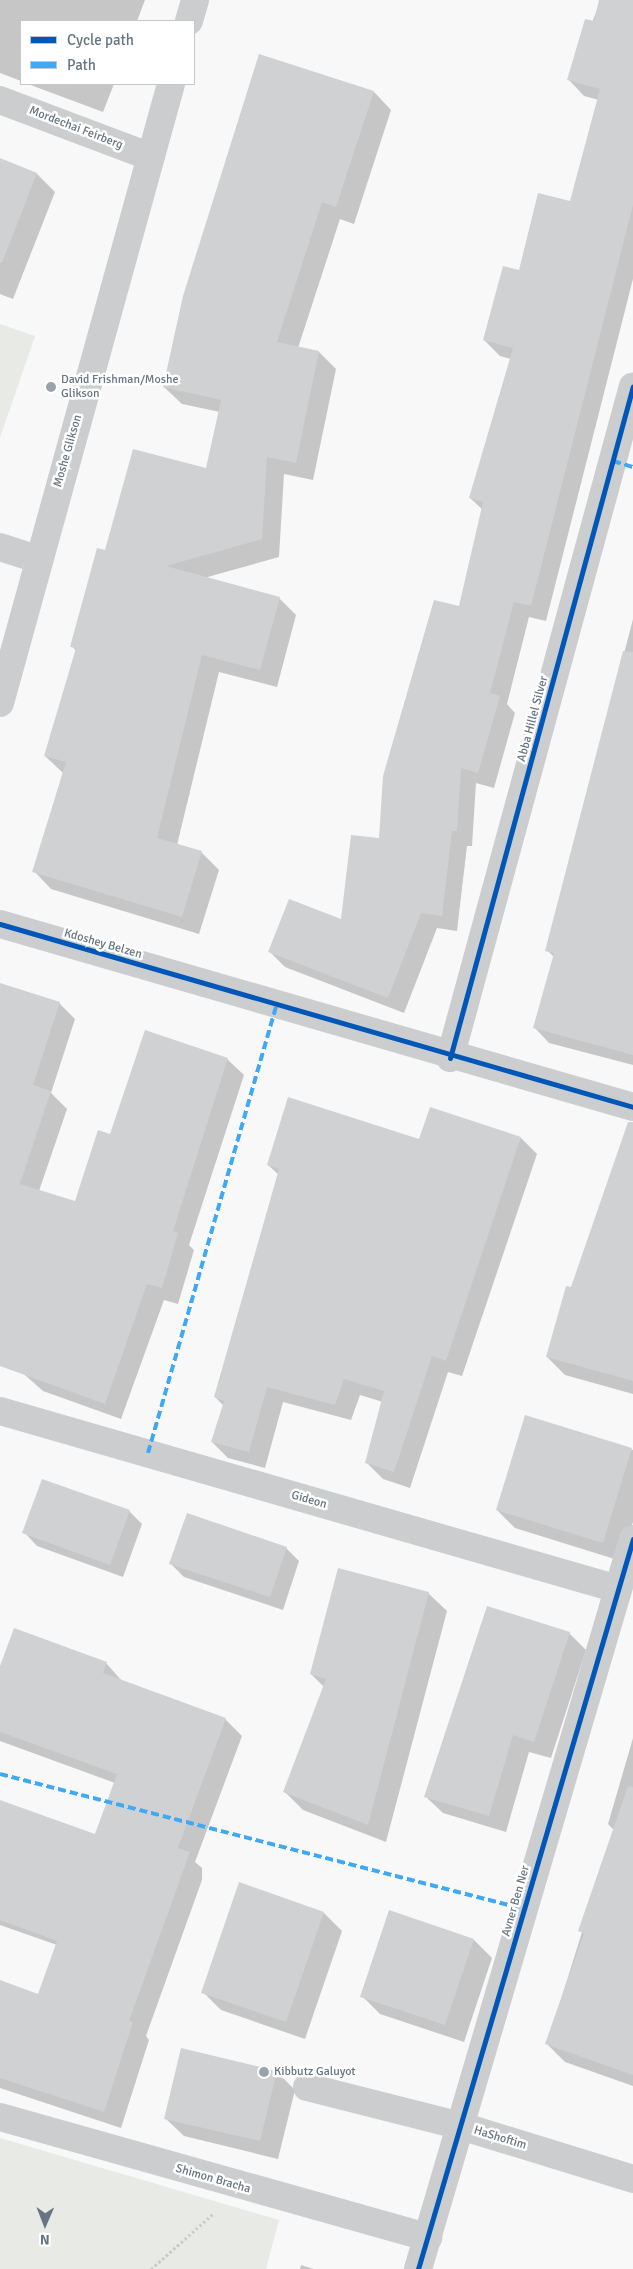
<!DOCTYPE html>
<html>
<head>
<meta charset="utf-8">
<style>
	body { margin:0 }
	#map { position:relative; width:633px; height:2269px; overflow:hidden; background:#f8f8f8; font-family:Signika,sans-serif }
	div>[style] { position:absolute }
	.green>* { inset:0; background:#e7eae5 }
	.shadow>* { inset:0; background:#0003 }
	.building>* { inset:0; background:#d0d1d2 }
	.path>* { height:3px; margin-top:-1.5px; transform-origin:0; background:repeating-linear-gradient(90deg,#c9cacb 0 2.5px,transparent 0 5px) }
	.street>* { height:28px; margin:-14px; padding:0 14px; transform-origin:14px; border-radius:14px; background:#cbcdce }
	.quiet>* { height:4px; margin-top:-2px; transform-origin:0; background:repeating-linear-gradient(90deg,#3fa9f5 0 8px,transparent 0 12px) }
	.cycleway>* { height:5px; margin:-2.5px; padding:0 2.5px; transform-origin:2.5px; border-radius:2.5px; background:#0057b8 }
	.dots>* { width:14px; height:14px; translate:-50% -50%; box-sizing:border-box; border:2px solid #fff; border-radius:50% }
	span { translate:-50% -50%; white-space:nowrap; text-align:center; line-height:1.15; -webkit-text-stroke:5px #fff; paint-order:stroke }
	.street-label { font-size:12px; color:#667581 }
	.poi-label { font-size:12px; color:#667581 }
	.left { translate:0 -50%; text-align:left }
	.legend { position:absolute; left:20px; top:20px; width:175px; height:65px; box-sizing:border-box; background:#fff; border:1px solid #c2c8cd; margin:0; padding:6px 9px; list-style:none; font-size:15px; color:#667581 }
	.legend li { display:flex; align-items:center; gap:10px; height:25px }
	.legend b { width:25px; border:1px solid #c2c8cd }
	.north { position:absolute; left:20px; top:2199px; width:50px; height:50px; -webkit-text-stroke:4px #fff; paint-order:stroke; rotate:181deg; font-size:14px; font-weight:700; line-height:20px; text-align:center; color:#667581 }
	.north::after { content:''; display:block; margin:auto; width:18px; height:22px; background:#667581; clip-path:polygon(50% 0,100% 100%,50% 72%,0 100%) }
</style>
</head>
<body>
<div id="map">
	<div class="green">
		<i style="clip-path:polygon(0 324px,35px 336px,0 438px)"></i>
		<i style="clip-path:polygon(0 2138px,279px 2220px,266px 2269px,0 2269px)"></i>
	</div>
	<div class="shadow">
		<i style="clip-path:polygon(0 0,145px 0,137px 21px,21px 21px,21px 81px,0 73px)"></i>
		<i style="clip-path:polygon(601px 0,633px 0,633px 279px,546px 621px,529px 617px,507px 704px,515px 713px,494px 788px,476px 783px,472px 846px,467px 846px,457px 931px,437px 928px,404px 1013px,285px 967px,270px 952px,342px 921px,380px 840px,460px 608px,483px 510px,470px 498px,511px 359px,500px 356px,484px 340px,520px 272px,571px 203px,599px 100px,584px 96px,569px 80px)"></i>
		<i style="clip-path:polygon(260px 55px,374px 92px,391px 110px,354px 224px,340px 219px,298px 348px,319px 352px,336px 369px,313px 480px,284px 474px,279px 557px,204px 578px,279px 598px,296px 615px,277px 687px,219px 672px,177px 845px,201px 852px,219px 870px,199px 934px,51px 889px,34px 871px,63px 773px,45px 756px,76px 651px,72px 646px,106px 551px,207px 469px,220px 412px,182px 404px,164px 387px)"></i>
		<i style="clip-path:polygon(28px 84px,114px 84px,103px 112px)"></i>
		<i style="clip-path:polygon(0 159px,37px 174px,55px 192px,13px 299px,0 294px)"></i>
		<i style="clip-path:polygon(633px 619px,633px 1065px,549px 1043px,535px 1028px,554px 957px,547px 950px)"></i>
		<i style="clip-path:polygon(0 984px,59px 1003px,75px 1019px,51px 1093px,67px 1109px,39px 1191px,76px 1203px,111px 1136px,227px 1059px,244px 1075px,189px 1245px,194px 1250px,178px 1304px,164px 1300px,121px 1419px,43px 1391px,0 1353px)"></i>
		<i style="clip-path:polygon(521px 1138px,537px 1154px,462px 1376px,448px 1372px,410px 1488px,383px 1479px,367px 1463px,383px 1402px,360px 1395px,351px 1420px,283px 1402px,265px 1468px,228px 1458px,212px 1442px,224px 1406px,215px 1397px,279px 1175px,268px 1165px,420px 1141px)"></i>
		<i style="clip-path:polygon(633px 1163px,633px 1394px,565px 1375px,547px 1357px,572px 1288px)"></i>
		<i style="clip-path:polygon(526px 1416px,633px 1450px,633px 1522px,621px 1561px,515px 1528px,497px 1510px)"></i>
		<i style="clip-path:polygon(129px 1511px,142px 1524px,123px 1577px,37px 1546px,24px 1532px)"></i>
		<i style="clip-path:polygon(286px 1548px,299px 1561px,283px 1610px,184px 1577px,171px 1564px)"></i>
		<i style="clip-path:polygon(428px 1593px,447px 1611px,386px 1842px,303px 1810px,285px 1792px,324px 1687px,311px 1674px)"></i>
		<i style="clip-path:polygon(569px 1633px,586px 1650px,551px 1758px,529px 1752px,506px 1832px,443px 1813px,426px 1797px)"></i>
		<i style="clip-path:polygon(106px 1663px,122px 1681px,225px 1719px,242px 1736px,195px 1862px,202px 1868px,202px 1880px,146px 2036px,149px 2040px,121px 2128px,0 2088px,0 1981px,39px 1996px,57px 1945px,0 1925px,0 1801px,96px 1836px,115px 1783px,0 1741px,0 1669px)"></i>
		<i style="clip-path:polygon(633px 1738px,633px 2086px,565px 2062px,547px 2044px,614px 1830px,608px 1824px)"></i>
		<i style="clip-path:polygon(240px 1884px,324px 1913px,342px 1931px,305px 2039px,221px 2010px,203px 1992px)"></i>
		<i style="clip-path:polygon(390px 1912px,474px 1940px,492px 1958px,464px 2042px,380px 2014px,362px 1996px)"></i>
		<i style="clip-path:polygon(277px 2072px,295px 2090px,278px 2159px,184px 2136px,165px 2118px)"></i>
		<i style="clip-path:polygon(301px 2265px,314px 2269px,300px 2269px)"></i>
	</div>
	<div class="building">
		<i style="clip-path:polygon(599px 0,633px 0,633px 205px,531px 606px,514px 602px,490px 693px,500px 696px,478px 773px,461px 768px,457px 831px,452px 831px,442px 916px,421px 913px,388px 998px,268px 952px,289px 899px,341px 919px,351px 835px,379px 838px,383px 776px,434px 600px,459px 606px,483px 502px,469px 498px,513px 348px,483px 340px,503px 266px,519px 270px,538px 193px,570px 201px,600px 89px,567px 80px,585px 19px,594px 21px)"></i>
		<i style="clip-path:polygon(259px 54px,374px 91px,336px 207px,322px 202px,277px 342px,319px 351px,296px 463px,267px 457px,262px 539px,166px 566px,280px 597px,260px 670px,202px 655px,157px 838px,202px 851px,182px 917px,32px 872px,66px 762px,44px 756px,76px 648px,70px 647px,97px 548px,105px 550px,133px 449px,206px 468px,221px 400px,163px 387px,183px 296px)"></i>
		<i style="clip-path:polygon(0 158px,37px 173px,2px 263px,0 263px)"></i>
		<i style="clip-path:polygon(623px 651px,633px 652px,633px 1055px,533px 1028px,554px 953px,545px 951px)"></i>
		<i style="clip-path:polygon(0 983px,60px 1002px,33px 1085px,51px 1091px,20px 1184px,75px 1201px,98px 1130px,110px 1134px,145px 1030px,228px 1058px,173px 1231px,178px 1233px,162px 1288px,147px 1284px,105px 1404px,0 1366px)"></i>
		<i style="clip-path:polygon(288px 1097px,419px 1139px,430px 1107px,521px 1137px,446px 1361px,432px 1356px,394px 1472px,365px 1463px,384px 1391px,344px 1379px,335px 1405px,267px 1387px,249px 1452px,211px 1442px,224px 1401px,214px 1397px,279px 1169px,267px 1165px)"></i>
		<i style="clip-path:polygon(628px 1122px,633px 1122px,633px 1381px,546px 1357px,566px 1286px,571px 1287px)"></i>
		<i style="clip-path:polygon(525px 1415px,632px 1448px,603px 1543px,496px 1510px)"></i>
		<i style="clip-path:polygon(42px 1479px,130px 1510px,110px 1565px,22px 1533px)"></i>
		<i style="clip-path:polygon(187px 1513px,287px 1547px,270px 1597px,169px 1564px)"></i>
		<i style="clip-path:polygon(338px 1568px,429px 1592px,368px 1825px,283px 1792px,326px 1679px,310px 1674px)"></i>
		<i style="clip-path:polygon(487px 1606px,570px 1632px,534px 1742px,513px 1735px,489px 1816px,424px 1797px)"></i>
		<i style="clip-path:polygon(14px 1628px,107px 1662px,103px 1673px,226px 1718px,178px 1848px,190px 1852px,129px 2021px,133px 2022px,104px 2112px,0 2078px,0 1980px,38px 1994px,57px 1941px,0 1920px,0 1800px,95px 1834px,117px 1774px,0 1732px,0 1666px)"></i>
		<i style="clip-path:polygon(628px 1786px,633px 1787px,633px 2075px,545px 2044px,584px 1933px,578px 1931px)"></i>
		<i style="clip-path:polygon(239px 1882px,324px 1912px,286px 2022px,201px 1993px)"></i>
		<i style="clip-path:polygon(389px 1910px,474px 1939px,445px 2025px,360px 1997px)"></i>
		<i style="clip-path:polygon(181px 2048px,277px 2071px,260px 2141px,164px 2119px)"></i>
	</div>
	<div class="path">
		<i style="left:151px;top:2269px;width:84px;rotate:-41.6deg"></i>
	</div>
	<div class="street">
		<i style="left:189px;top:21px;width:22px;rotate:-74deg"></i>
		<i style="left:0;top:100px;width:161px;rotate:20.7deg"></i>
		<i style="left:0;top:547px;width:39px;rotate:18deg"></i>
		<i style="left:0;top:703px;width:642px;rotate:-74.56deg"></i>
		<i style="left:0;top:924px;width:659px;rotate:16.12deg"></i>
		<i style="left:450px;top:1058px;width:696px;rotate:-74.77deg"></i>
		<i style="left:0;top:1411px;width:643px;rotate:16.07deg"></i>
		<i style="left:307px;top:2087px;width:159px;rotate:14.2deg"></i>
		<i style="left:461px;top:2126px;width:180px;rotate:17.1deg"></i>
		<i style="left:0;top:2117px;width:445px;rotate:15.7deg"></i>
		<i style="left:418px;top:2269px;width:761px;rotate:-73.59deg"></i>
	</div>
	<div class="quiet">
		<i style="left:613px;top:461px;width:21px;rotate:17deg"></i>
		<i style="left:148px;top:1453px;width:465px;rotate:-74deg"></i>
		<i style="left:0;top:1774px;width:541px;rotate:14.45deg"></i>
	</div>
	<div class="cycleway">
		<i style="left:0;top:924px;width:659px;rotate:16.12deg"></i>
		<i style="left:450px;top:1058px;width:696px;rotate:-74.77deg"></i>
		<i style="left:418px;top:2269px;width:761px;rotate:-73.59deg"></i>
	</div>
	<div class="dots">
		<i style="left:51px;top:387px;background:#99a3ab"></i>
		<i style="left:264px;top:2072px;background:#99a3ab"></i>
	</div>
	<div class="street-label">
		<span style="left:76px;top:128px;rotate:21deg">Mordechai Feirberg</span>
		<span style="left:68px;top:451px;rotate:-74deg">Moshe Glikson</span>
		<span style="left:533px;top:719px;rotate:-75deg">Abba Hillel Silver</span>
		<span style="left:103px;top:944px;rotate:16deg">Kdoshey Belzen</span>
		<span style="left:309px;top:1500px;rotate:16deg">Gideon</span>
		<span style="left:516px;top:1901px;rotate:-74deg">Avner Ben Ner</span>
		<span style="left:500px;top:2138px;rotate:17deg">HaShoftim</span>
		<span style="left:213px;top:2179px;rotate:16deg">Shimon Bracha</span>
	</div>
	<div class="poi-label">
		<span class="left" style="left:61px;top:387px">David Frishman/Moshe<br>Glikson</span>
		<span class="left" style="left:274px;top:2072px">Kibbutz Galuyot</span>
	</div>
	<ul class="legend">
	<li><b style="height:6px;background:#0057b8"></b>Cycle path</li>
	<li><b style="height:6px;background:#3fa9f5"></b>Path</li>
	</ul>
	<div class="north">N</div>
</div>
</body>
</html>
